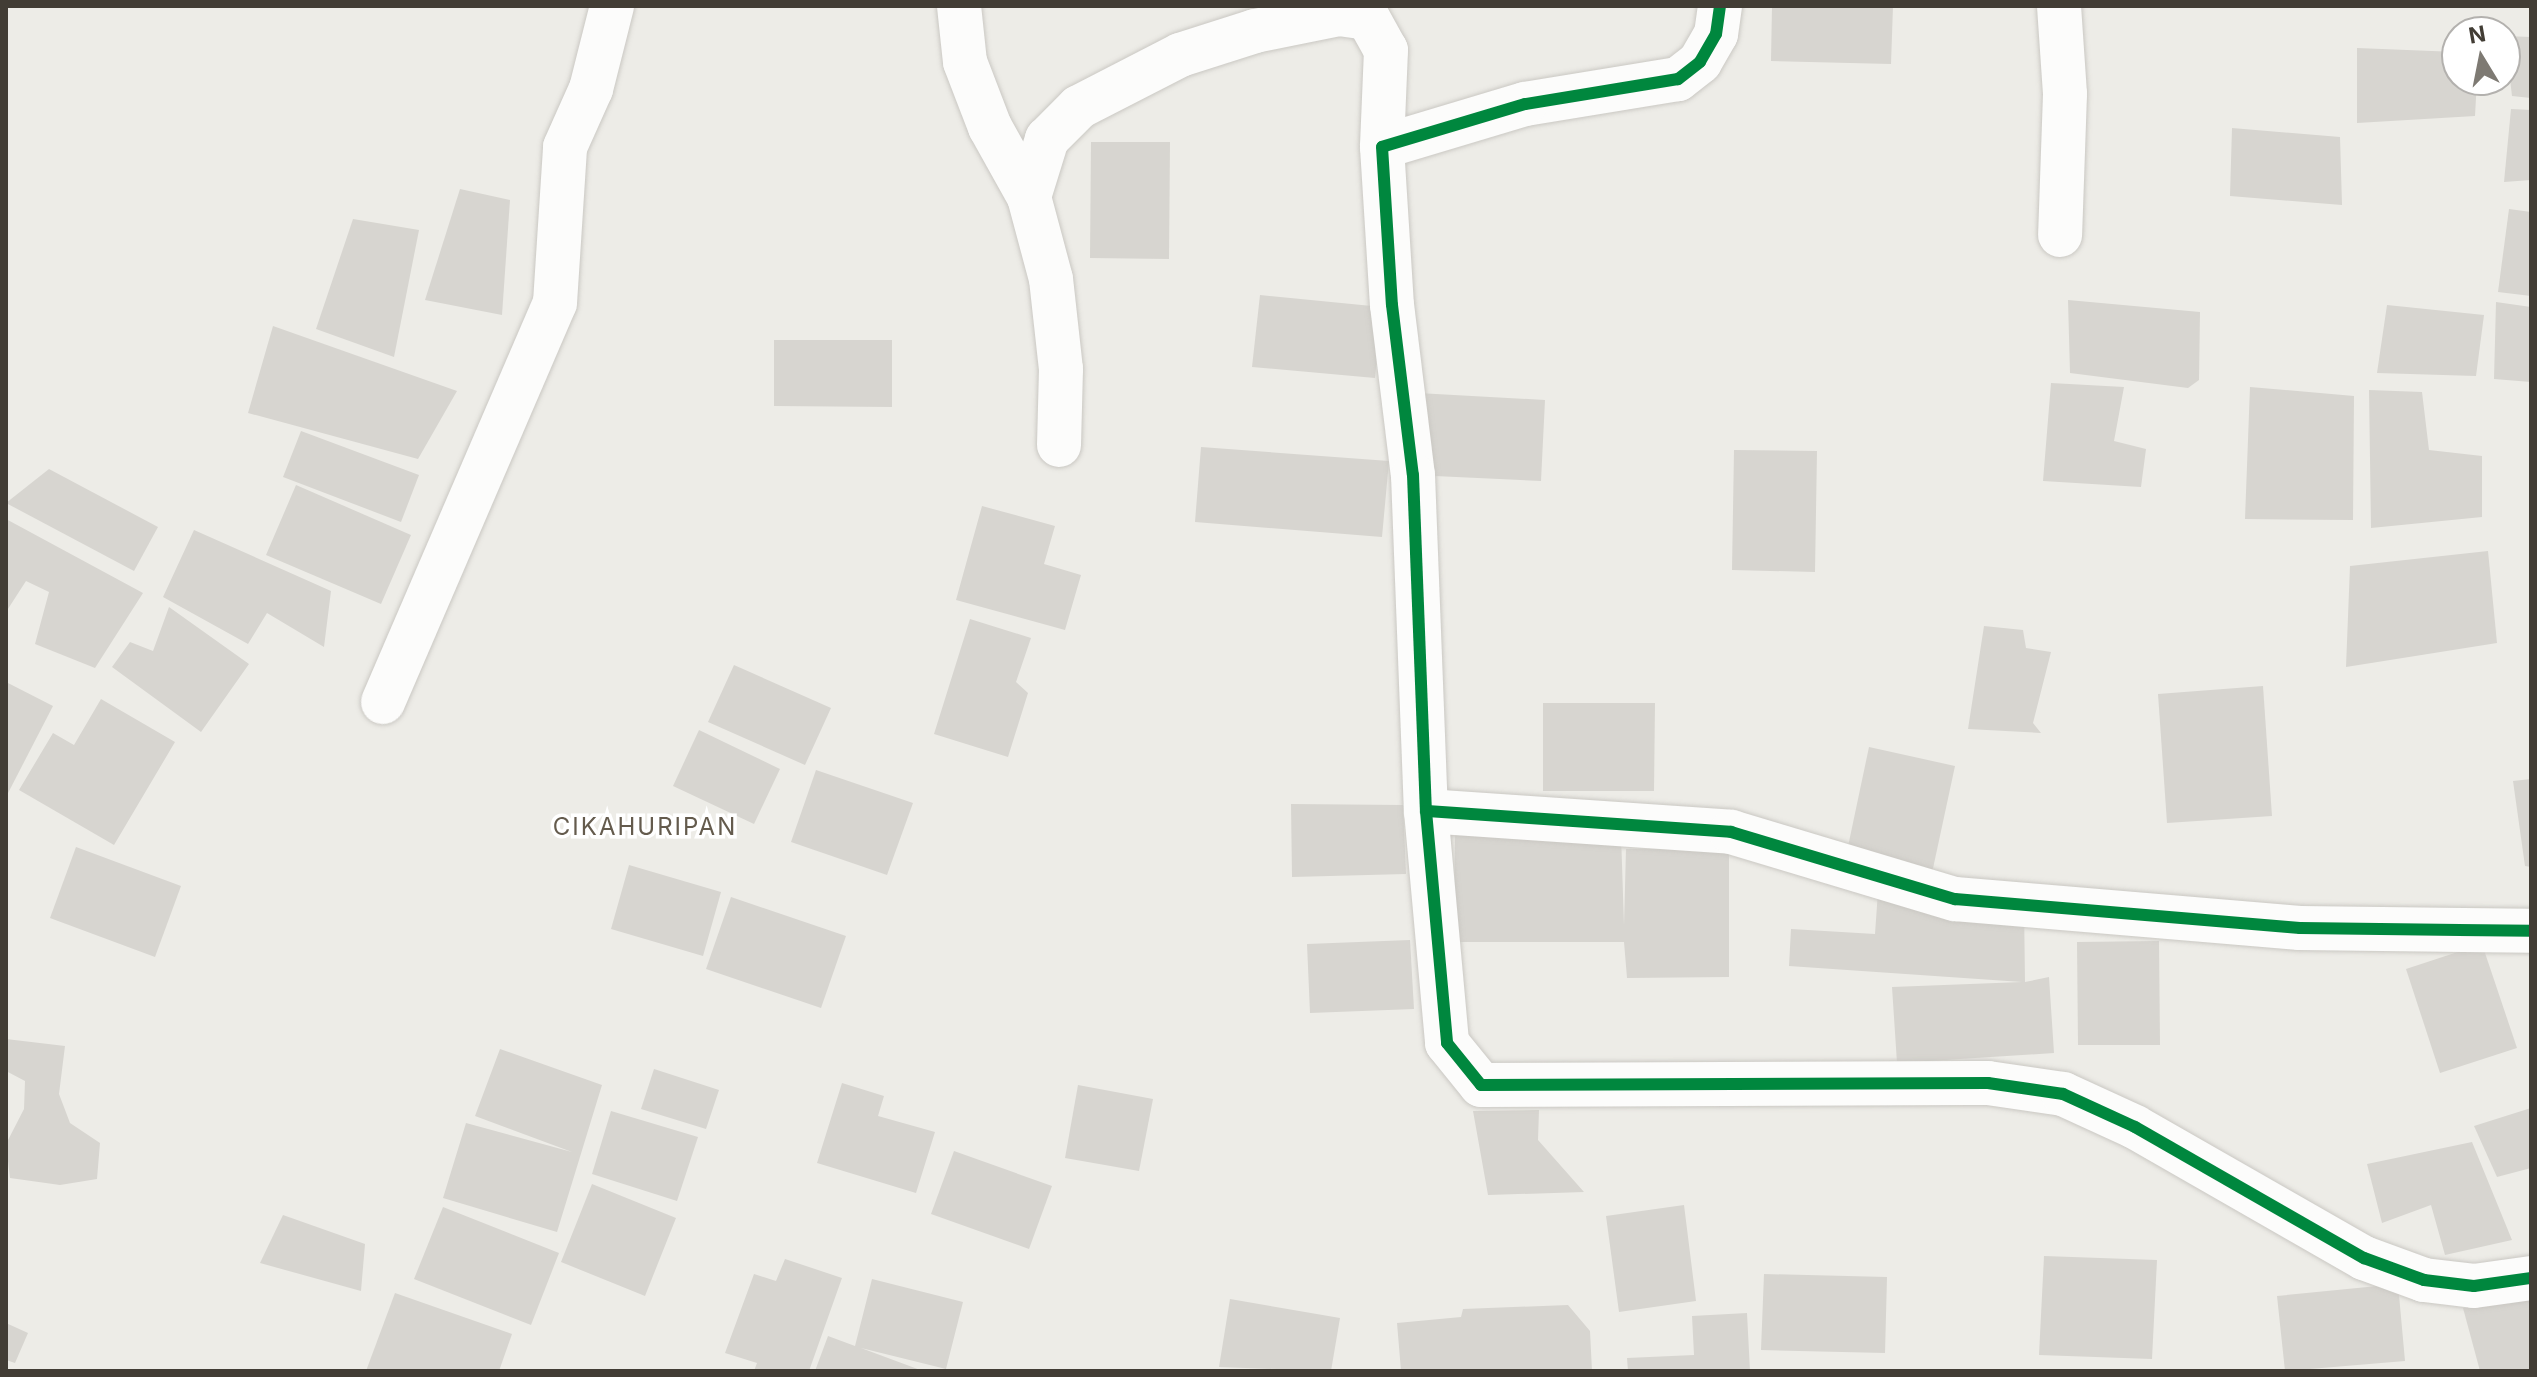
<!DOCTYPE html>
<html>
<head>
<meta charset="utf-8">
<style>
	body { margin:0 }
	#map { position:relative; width:2537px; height:1377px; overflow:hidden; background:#edece7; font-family:Inter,sans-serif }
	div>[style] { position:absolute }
	.building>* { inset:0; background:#d7d5d0 }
	.roads { filter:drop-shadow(0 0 2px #cac8c3) drop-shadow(0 0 2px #cac8c3) }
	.street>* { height:44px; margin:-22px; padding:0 22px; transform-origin:22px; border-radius:22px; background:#fcfcfb }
	.cycleway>* { height:12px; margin:-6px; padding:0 6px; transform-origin:6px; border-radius:6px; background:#00873e }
	span { translate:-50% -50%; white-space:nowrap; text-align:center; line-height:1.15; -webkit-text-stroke:7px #fff; paint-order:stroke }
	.quarter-label { font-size:24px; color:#645b4d; letter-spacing:2px }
	.frame { position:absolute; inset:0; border:8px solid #423d35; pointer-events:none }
	.north { position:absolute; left:2441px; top:16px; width:80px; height:80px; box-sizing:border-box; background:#fff; border:2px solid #b3b1ae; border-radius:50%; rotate:350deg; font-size:22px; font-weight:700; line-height:32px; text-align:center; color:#423d35 }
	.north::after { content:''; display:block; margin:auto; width:28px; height:36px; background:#7e7a73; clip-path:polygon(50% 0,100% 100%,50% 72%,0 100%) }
</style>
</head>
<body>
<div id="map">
	<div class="building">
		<i style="clip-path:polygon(1772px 6px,1893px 6px,1891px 64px,1771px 61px)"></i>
		<i style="clip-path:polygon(2505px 36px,2531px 37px,2531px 98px,2512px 96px)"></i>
		<i style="clip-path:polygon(2357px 48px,2457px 52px,2457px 80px,2477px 80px,2475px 116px,2357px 123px)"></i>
		<i style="clip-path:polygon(2511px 109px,2531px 110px,2531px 180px,2504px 182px)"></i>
		<i style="clip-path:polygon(2232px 128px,2340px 137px,2342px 205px,2230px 196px)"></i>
		<i style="clip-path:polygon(1091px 142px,1170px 142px,1169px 259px,1090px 258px)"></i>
		<i style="clip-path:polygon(460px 189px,510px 200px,502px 315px,425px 300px)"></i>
		<i style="clip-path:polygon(2509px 209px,2531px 212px,2531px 296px,2498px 292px)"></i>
		<i style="clip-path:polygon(353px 219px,419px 230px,394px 357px,316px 329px)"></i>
		<i style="clip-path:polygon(1260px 295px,1382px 307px,1375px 378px,1252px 367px)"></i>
		<i style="clip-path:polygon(2068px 300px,2200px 312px,2199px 380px,2188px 388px,2070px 373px)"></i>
		<i style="clip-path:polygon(2496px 302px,2531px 307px,2531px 382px,2494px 379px)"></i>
		<i style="clip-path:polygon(2387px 305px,2484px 315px,2476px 376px,2377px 373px)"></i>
		<i style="clip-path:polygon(273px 326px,457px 391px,418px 459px,248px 413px)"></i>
		<i style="clip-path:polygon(774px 340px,892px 340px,892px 407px,774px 406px)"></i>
		<i style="clip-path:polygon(2051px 383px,2124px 387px,2114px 441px,2146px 449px,2141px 487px,2043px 481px)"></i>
		<i style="clip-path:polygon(2250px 387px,2354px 396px,2353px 520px,2245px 519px)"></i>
		<i style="clip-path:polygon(2369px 390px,2422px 392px,2429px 450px,2482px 456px,2482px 517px,2371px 528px)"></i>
		<i style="clip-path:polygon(1418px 393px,1545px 400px,1541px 481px,1413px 475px)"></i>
		<i style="clip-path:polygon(301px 431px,419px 475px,401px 522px,283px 477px)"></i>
		<i style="clip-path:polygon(1201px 447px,1389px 461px,1382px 537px,1195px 522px)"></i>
		<i style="clip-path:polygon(1734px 450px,1817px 451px,1815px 572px,1732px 570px)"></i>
		<i style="clip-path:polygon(49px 469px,158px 527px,134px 571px,6px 503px)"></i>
		<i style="clip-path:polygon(296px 485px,411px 535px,381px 604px,266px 555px)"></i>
		<i style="clip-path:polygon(982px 506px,1055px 526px,1044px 564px,1081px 575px,1065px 630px,956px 600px)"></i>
		<i style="clip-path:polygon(6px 519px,143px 593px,95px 668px,35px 644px,49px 592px,26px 581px,6px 612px)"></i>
		<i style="clip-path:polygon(194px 530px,331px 591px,324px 647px,267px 613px,248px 644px,163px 597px)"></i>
		<i style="clip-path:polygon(2488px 551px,2497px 643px,2346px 667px,2350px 566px)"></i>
		<i style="clip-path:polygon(169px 607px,249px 664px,201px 732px,112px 667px,130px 642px,153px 651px)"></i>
		<i style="clip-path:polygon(970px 619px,1031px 638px,1016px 682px,1028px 693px,1008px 757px,934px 734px)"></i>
		<i style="clip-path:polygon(1984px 626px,2023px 630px,2026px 648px,2051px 652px,2033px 723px,2041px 733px,1968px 729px)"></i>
		<i style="clip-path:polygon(734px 665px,831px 708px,805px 765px,708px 722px)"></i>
		<i style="clip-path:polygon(6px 682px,53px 706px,6px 797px)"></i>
		<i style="clip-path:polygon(2263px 686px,2272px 816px,2167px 823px,2158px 694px)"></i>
		<i style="clip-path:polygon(101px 699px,175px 742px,114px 845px,19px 790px,53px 733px,74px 745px)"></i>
		<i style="clip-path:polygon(1543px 703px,1655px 703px,1654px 791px,1543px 791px)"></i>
		<i style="clip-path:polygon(699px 730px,780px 769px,754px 824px,673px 786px)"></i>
		<i style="clip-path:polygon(1869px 747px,1955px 766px,1932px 873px,1846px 856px)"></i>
		<i style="clip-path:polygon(816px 770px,913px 803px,887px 875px,791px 842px)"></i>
		<i style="clip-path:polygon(2531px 779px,2531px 867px,2525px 866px,2513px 781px)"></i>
		<i style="clip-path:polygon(1291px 804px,1403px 805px,1406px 874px,1292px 877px)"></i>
		<i style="clip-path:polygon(1455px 825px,1621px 834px,1624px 925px,1626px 849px,1729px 848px,1729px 977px,1627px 978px,1624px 942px,1454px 942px)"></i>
		<i style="clip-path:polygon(76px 847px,181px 886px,155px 957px,50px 918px)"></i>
		<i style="clip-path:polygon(629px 865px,721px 892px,703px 956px,611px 929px)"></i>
		<i style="clip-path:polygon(1878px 891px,2024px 905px,2025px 982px,2049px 977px,2054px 1053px,1897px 1063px,1892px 987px,2022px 982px,1789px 966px,1791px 929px,1875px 934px)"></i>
		<i style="clip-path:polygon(731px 897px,846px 936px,821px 1008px,706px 969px)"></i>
		<i style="clip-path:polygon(1410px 940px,1414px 1009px,1310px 1013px,1307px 944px)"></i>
		<i style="clip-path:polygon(2159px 941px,2160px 1045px,2078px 1045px,2077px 942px)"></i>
		<i style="clip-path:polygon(2482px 944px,2517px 1048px,2440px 1073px,2406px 969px)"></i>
		<i style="clip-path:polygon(6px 1039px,65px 1046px,59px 1094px,70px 1123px,100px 1143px,97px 1179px,60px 1185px,10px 1178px,6px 1144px,24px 1109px,25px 1081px,6px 1071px)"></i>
		<i style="clip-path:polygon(500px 1049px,602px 1085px,557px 1232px,443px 1198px,466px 1123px,572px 1152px,475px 1116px)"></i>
		<i style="clip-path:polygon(654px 1069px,719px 1090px,706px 1129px,641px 1109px)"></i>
		<i style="clip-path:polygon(842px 1083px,884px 1096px,878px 1116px,935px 1132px,916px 1193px,817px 1163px)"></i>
		<i style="clip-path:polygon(1078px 1085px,1153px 1099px,1139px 1171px,1065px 1158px)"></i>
		<i style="clip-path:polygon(2531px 1108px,2531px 1168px,2497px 1177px,2474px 1126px)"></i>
		<i style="clip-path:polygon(1539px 1110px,1538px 1140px,1584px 1192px,1488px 1195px,1473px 1111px)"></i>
		<i style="clip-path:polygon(611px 1111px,698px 1137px,677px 1201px,592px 1174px)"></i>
		<i style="clip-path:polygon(2472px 1142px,2512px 1240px,2445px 1255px,2431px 1205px,2382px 1223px,2367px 1164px)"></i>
		<i style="clip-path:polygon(954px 1151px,1052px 1186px,1029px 1249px,931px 1214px)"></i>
		<i style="clip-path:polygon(592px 1184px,676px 1218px,645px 1296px,561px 1262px)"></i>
		<i style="clip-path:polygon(1684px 1205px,1696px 1301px,1619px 1312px,1606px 1216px)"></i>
		<i style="clip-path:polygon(443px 1207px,559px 1253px,531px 1325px,414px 1279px)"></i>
		<i style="clip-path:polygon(283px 1215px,365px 1244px,361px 1291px,260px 1263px)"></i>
		<i style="clip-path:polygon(2044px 1256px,2157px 1260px,2152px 1359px,2039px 1355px)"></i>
		<i style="clip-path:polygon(785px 1259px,842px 1278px,809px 1371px,754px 1371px,757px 1363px,725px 1353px,754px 1274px,776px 1281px)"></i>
		<i style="clip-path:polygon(1764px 1274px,1887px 1277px,1885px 1353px,1761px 1350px)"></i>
		<i style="clip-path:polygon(872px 1279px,963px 1302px,946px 1369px,861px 1348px,923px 1371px,815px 1371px,828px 1336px,855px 1346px)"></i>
		<i style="clip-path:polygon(2398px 1284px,2405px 1361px,2285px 1371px,2277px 1296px)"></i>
		<i style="clip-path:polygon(395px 1293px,512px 1334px,499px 1371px,366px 1371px)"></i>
		<i style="clip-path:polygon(2531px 1298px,2531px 1371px,2480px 1371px,2463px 1308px)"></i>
		<i style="clip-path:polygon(1230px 1299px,1340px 1318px,1331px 1371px,1219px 1367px)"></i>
		<i style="clip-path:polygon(1568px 1305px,1590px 1331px,1592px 1371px,1401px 1371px,1397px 1323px,1461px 1317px,1463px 1309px)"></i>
		<i style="clip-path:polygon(1747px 1313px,1750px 1371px,1628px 1371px,1627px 1358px,1694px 1355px,1692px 1316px)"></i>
		<i style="clip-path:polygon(6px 1323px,28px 1333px,15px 1363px,6px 1360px)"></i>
	</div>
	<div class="roads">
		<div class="street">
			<i style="left:959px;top:6px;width:56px;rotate:83.9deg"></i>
			<i style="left:965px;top:62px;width:70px;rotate:69deg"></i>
			<i style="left:990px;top:127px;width:80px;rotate:60.9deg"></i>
			<i style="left:1029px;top:197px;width:85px;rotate:75deg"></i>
			<i style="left:1051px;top:279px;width:91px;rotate:83.7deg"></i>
			<i style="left:1061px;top:369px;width:76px;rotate:91.5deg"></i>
			<i style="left:1720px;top:6px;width:28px;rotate:98deg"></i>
			<i style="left:1716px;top:34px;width:32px;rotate:120deg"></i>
			<i style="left:1700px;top:62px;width:28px;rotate:142deg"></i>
			<i style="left:1678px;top:79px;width:155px;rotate:170.7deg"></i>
			<i style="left:1525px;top:104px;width:149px;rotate:163.3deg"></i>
			<i style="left:1382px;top:147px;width:158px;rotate:86.4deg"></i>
			<i style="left:1392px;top:305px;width:171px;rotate:83deg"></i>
			<i style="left:1413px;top:475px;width:336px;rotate:87.8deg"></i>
			<i style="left:1426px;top:811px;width:306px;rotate:3.9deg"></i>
			<i style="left:1731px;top:832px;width:234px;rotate:16.7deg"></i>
			<i style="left:1955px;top:899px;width:346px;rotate:4.8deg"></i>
			<i style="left:2300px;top:928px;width:231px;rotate:0.7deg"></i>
			<i style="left:2059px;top:6px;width:88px;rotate:86.1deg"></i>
			<i style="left:2065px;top:94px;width:141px;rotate:92deg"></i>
			<i style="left:1029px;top:197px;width:61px;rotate:-72.8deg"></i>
			<i style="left:1047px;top:139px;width:45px;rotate:-45deg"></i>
			<i style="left:1079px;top:107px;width:114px;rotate:-27.2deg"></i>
			<i style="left:1180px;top:55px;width:79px;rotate:-17.7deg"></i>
			<i style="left:1255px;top:31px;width:86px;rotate:-11.4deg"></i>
			<i style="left:1339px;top:14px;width:29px;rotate:8deg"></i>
			<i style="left:1368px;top:18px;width:37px;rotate:61deg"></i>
			<i style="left:1386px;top:50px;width:97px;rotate:92.4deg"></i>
			<i style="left:383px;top:702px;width:434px;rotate:-66.7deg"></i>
			<i style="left:555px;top:303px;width:156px;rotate:-86.3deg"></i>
			<i style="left:565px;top:147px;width:64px;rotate:-65.9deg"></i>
			<i style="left:591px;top:89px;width:86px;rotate:-75.8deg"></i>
			<i style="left:1426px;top:811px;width:233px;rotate:84.8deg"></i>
			<i style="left:1447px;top:1043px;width:54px;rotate:51deg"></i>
			<i style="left:1481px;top:1085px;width:507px;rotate:-0.23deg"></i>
			<i style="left:1988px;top:1083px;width:76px;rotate:8.3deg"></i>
			<i style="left:2063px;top:1094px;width:79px;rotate:24.6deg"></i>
			<i style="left:2135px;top:1127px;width:264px;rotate:29.8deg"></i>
			<i style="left:2364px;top:1258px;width:64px;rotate:20.1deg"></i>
			<i style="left:2424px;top:1280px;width:50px;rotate:6.8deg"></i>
			<i style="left:2474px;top:1286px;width:58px;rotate:-8deg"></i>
		</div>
	</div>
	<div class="cycleway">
		<i style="left:1720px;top:6px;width:28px;rotate:98deg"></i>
		<i style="left:1716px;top:34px;width:32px;rotate:120deg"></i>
		<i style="left:1700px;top:62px;width:28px;rotate:142deg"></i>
		<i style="left:1678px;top:79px;width:155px;rotate:170.7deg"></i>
		<i style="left:1525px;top:104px;width:149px;rotate:163.3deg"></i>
		<i style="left:1382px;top:147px;width:158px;rotate:86.4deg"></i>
		<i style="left:1392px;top:305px;width:171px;rotate:83deg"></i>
		<i style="left:1413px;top:475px;width:336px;rotate:87.8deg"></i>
		<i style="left:1426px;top:811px;width:306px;rotate:3.9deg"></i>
		<i style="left:1731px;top:832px;width:234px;rotate:16.7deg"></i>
		<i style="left:1955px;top:899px;width:346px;rotate:4.8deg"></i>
		<i style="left:2300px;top:928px;width:231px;rotate:0.7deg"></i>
		<i style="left:1426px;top:811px;width:233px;rotate:84.8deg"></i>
		<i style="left:1447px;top:1043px;width:54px;rotate:51deg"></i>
		<i style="left:1481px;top:1085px;width:507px;rotate:-0.23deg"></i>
		<i style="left:1988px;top:1083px;width:76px;rotate:8.3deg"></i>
		<i style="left:2063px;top:1094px;width:79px;rotate:24.6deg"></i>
		<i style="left:2135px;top:1127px;width:264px;rotate:29.8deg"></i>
		<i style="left:2364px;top:1258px;width:64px;rotate:20.1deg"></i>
		<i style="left:2424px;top:1280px;width:50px;rotate:6.8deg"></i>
		<i style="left:2474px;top:1286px;width:58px;rotate:-8deg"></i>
	</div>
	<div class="quarter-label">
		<span style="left:645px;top:827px">CIKAHURIPAN</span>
	</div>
	<div class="frame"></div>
	<div class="north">N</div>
</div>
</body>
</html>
